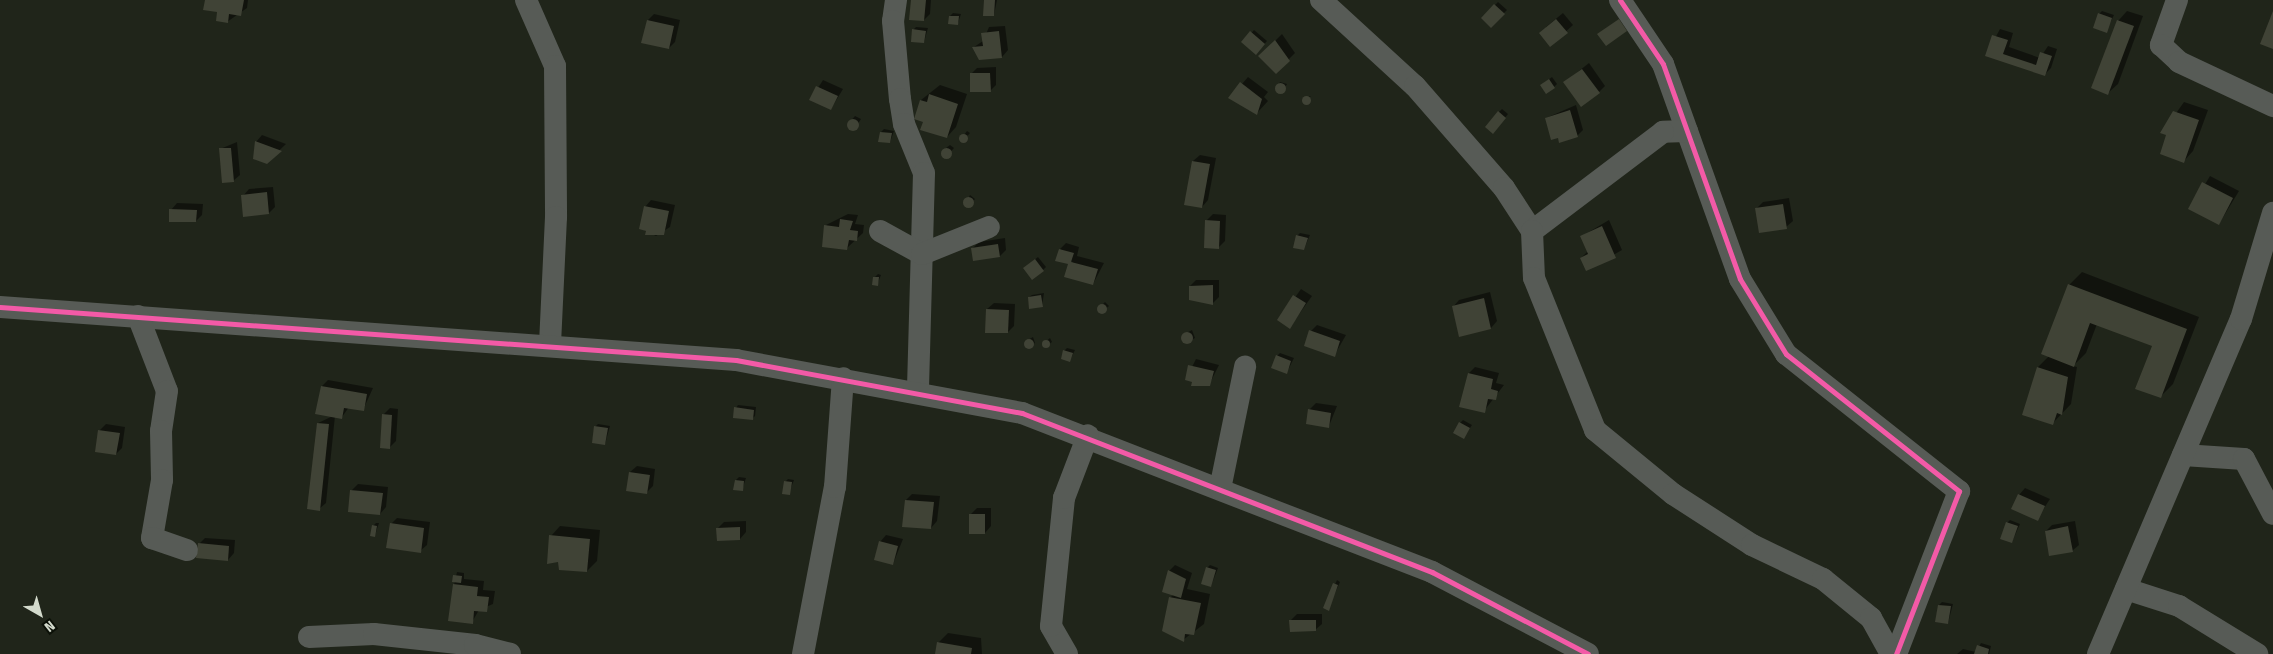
<!DOCTYPE html>
<html>
<head>
<meta charset="utf-8">
<style>
	body { margin:0 }
	#map { position:relative; width:2273px; height:654px; overflow:hidden; background:#20251a; font-family:"Fira Sans Condensed",sans-serif }
	div>[style] { position:absolute }
	.shadow>* { inset:0; background:#0007 }
	.building>* { inset:0; background:#404336 }
	.round { border-radius:50% }
	.minor>* { height:22px; margin:-11px; padding:0 11px; transform-origin:11px; border-radius:11px; background:#575b56 }
	.cycleway>* { height:5px; margin:-2.5px; padding:0 2.5px; transform-origin:2.5px; border-radius:2.5px; background:#f35aa7 }
	span { translate:-50% -50%; white-space:nowrap; text-align:center; line-height:1.15; -webkit-text-stroke:4px #0c1108; paint-order:stroke }
	.north { position:absolute; left:15px; top:589px; width:50px; height:50px; -webkit-text-stroke:4px #0c1108; paint-order:stroke; rotate:142deg; font-size:14px; font-weight:700; line-height:20px; text-align:center; color:#d3dacc }
	.north::after { content:''; display:block; margin:auto; width:18px; height:22px; background:#d3dacc; clip-path:polygon(50% 0,100% 100%,50% 72%,0 100%) }
</style>
</head>
<body>
<div id="map">
	<div class="shadow">
		<i style="clip-path:polygon(206px 0,248px 0,247px 8px,227px 22px)"></i>
		<i style="clip-path:polygon(912px 0,931px 0,930px 14px,924px 20px)"></i>
		<i style="clip-path:polygon(985px 0,997px 0,994px 15px)"></i>
		<i style="clip-path:polygon(1498px 2px,1507px 10px,1491px 26px,1483px 18px)"></i>
		<i style="clip-path:polygon(2102px 11px,2114px 15px,2106px 31px,2099px 14px)"></i>
		<i style="clip-path:polygon(2127px 11px,2143px 16px,2118px 84px,2108px 93px,2118px 21px)"></i>
		<i style="clip-path:polygon(953px 13px,961px 14px,958px 23px,950px 16px)"></i>
		<i style="clip-path:polygon(1563px 13px,1573px 25px,1550px 46px,1546px 27px)"></i>
		<i style="clip-path:polygon(654px 14px,680px 20px,675px 42px,669px 48px,648px 20px)"></i>
		<i style="clip-path:polygon(1005px 26px,1008px 50px,1002px 57px,974px 47px,983px 41px,989px 27px)"></i>
		<i style="clip-path:polygon(916px 27px,928px 28px,924px 42px,913px 30px)"></i>
		<i style="clip-path:polygon(2000px 29px,2013px 33px,2009px 47px,2040px 58px,2048px 46px,2057px 49px,2051px 68px,2045px 74px,1986px 55px)"></i>
		<i style="clip-path:polygon(1254px 30px,1267px 41px,1256px 53px,1243px 42px)"></i>
		<i style="clip-path:polygon(1282px 34px,1295px 53px,1276px 72px,1260px 56px)"></i>
		<i style="clip-path:polygon(1589px 63px,1605px 86px,1599px 92px,1565px 82px)"></i>
		<i style="clip-path:polygon(996px 67px,996px 85px,990px 91px,971px 74px,977px 68px)"></i>
		<i style="clip-path:polygon(1248px 77px,1268px 92px,1264px 97px,1268px 101px,1257px 113px,1230px 98px)"></i>
		<i style="clip-path:polygon(1552px 77px,1557px 84px,1554px 87px,1544px 83px)"></i>
		<i style="clip-path:polygon(823px 80px,843px 89px,831px 109px,811px 99px)"></i>
		<i style="clip-path:polygon(1280px 82px,1287px 84px,1283px 91px,1276px 90px)"></i>
		<i style="clip-path:polygon(940px 85px,967px 94px,956px 127px,947px 137px,924px 121px,921px 100px)"></i>
		<i style="clip-path:polygon(1311px 96px,1305px 102px,1304px 98px)"></i>
		<i style="clip-path:polygon(2184px 102px,2208px 110px,2193px 151px,2184px 161px,2168px 135px,2162px 133px)"></i>
		<i style="clip-path:polygon(1576px 105px,1583px 130px,1577px 136px,1558px 137px,1546px 118px)"></i>
		<i style="clip-path:polygon(1502px 109px,1508px 114px,1496px 129px,1499px 112px)"></i>
		<i style="clip-path:polygon(855px 116px,861px 119px,854px 130px,848px 124px)"></i>
		<i style="clip-path:polygon(884px 129px,894px 131px,890px 142px,881px 132px)"></i>
		<i style="clip-path:polygon(967px 131px,970px 133px,963px 141px,961px 139px)"></i>
		<i style="clip-path:polygon(262px 135px,286px 144px,266px 163px,256px 142px)"></i>
		<i style="clip-path:polygon(237px 142px,240px 175px,233px 181px,220px 149px)"></i>
		<i style="clip-path:polygon(950px 145px,954px 148px,946px 157px,942px 151px)"></i>
		<i style="clip-path:polygon(1200px 155px,1216px 158px,1208px 200px,1202px 207px,1185px 204px,1193px 161px)"></i>
		<i style="clip-path:polygon(2210px 176px,2239px 191px,2219px 224px,2190px 209px)"></i>
		<i style="clip-path:polygon(273px 187px,275px 207px,269px 213px,243px 196px,249px 189px)"></i>
		<i style="clip-path:polygon(970px 195px,975px 199px,969px 206px,965px 205px)"></i>
		<i style="clip-path:polygon(1789px 198px,1793px 221px,1786px 227px,1756px 209px,1763px 202px)"></i>
		<i style="clip-path:polygon(651px 200px,675px 205px,670px 227px,656px 236px,640px 228px,645px 207px)"></i>
		<i style="clip-path:polygon(177px 203px,203px 204px,202px 215px,196px 221px,171px 210px)"></i>
		<i style="clip-path:polygon(848px 214px,858px 215px,855px 224px,864px 225px,863px 233px,847px 248px,826px 225px)"></i>
		<i style="clip-path:polygon(1213px 214px,1226px 215px,1225px 241px,1218px 248px,1206px 221px)"></i>
		<i style="clip-path:polygon(1609px 220px,1622px 250px,1587px 270px,1581px 258px,1588px 251px,1582px 236px)"></i>
		<i style="clip-path:polygon(1300px 233px,1310px 235px,1304px 249px,1297px 236px)"></i>
		<i style="clip-path:polygon(1005px 238px,1006px 250px,1000px 256px,973px 248px,979px 242px)"></i>
		<i style="clip-path:polygon(1066px 243px,1079px 247px,1077px 256px,1104px 263px,1093px 284px,1060px 249px)"></i>
		<i style="clip-path:polygon(1038px 257px,1046px 267px,1043px 270px,1027px 266px)"></i>
		<i style="clip-path:polygon(2082px 272px,2199px 317px,2173px 384px,2160px 397px,2154px 345px,2097px 324px,2086px 353px,2073px 366px,2077px 367px,2071px 404px,2052px 424px,2023px 414px,2038px 367px,2049px 356px,2069px 285px)"></i>
		<i style="clip-path:polygon(878px 274px,881px 275px,877px 285px,875px 277px)"></i>
		<i style="clip-path:polygon(1196px 280px,1219px 280px,1219px 297px,1213px 303px,1190px 286px)"></i>
		<i style="clip-path:polygon(1301px 289px,1312px 296px,1290px 327px,1279px 320px)"></i>
		<i style="clip-path:polygon(1490px 292px,1497px 321px,1491px 328px,1453px 307px,1459px 300px)"></i>
		<i style="clip-path:polygon(1044px 293px,1042px 306px,1029px 297px,1032px 295px)"></i>
		<i style="clip-path:polygon(1105px 302px,1109px 306px,1102px 312px,1099px 308px)"></i>
		<i style="clip-path:polygon(994px 303px,1015px 304px,1014px 326px,1008px 332px,987px 309px)"></i>
		<i style="clip-path:polygon(1317px 325px,1346px 335px,1334px 356px,1311px 331px)"></i>
		<i style="clip-path:polygon(1192px 330px,1195px 338px,1186px 343px,1183px 335px)"></i>
		<i style="clip-path:polygon(1033px 337px,1035px 343px,1027px 347px,1026px 341px)"></i>
		<i style="clip-path:polygon(1050px 338px,1052px 342px,1045px 347px,1043px 344px)"></i>
		<i style="clip-path:polygon(1067px 348px,1075px 350px,1070px 360px,1064px 351px)"></i>
		<i style="clip-path:polygon(1280px 353px,1294px 358px,1287px 372px,1277px 356px)"></i>
		<i style="clip-path:polygon(1196px 359px,1219px 365px,1209px 385px,1186px 379px)"></i>
		<i style="clip-path:polygon(1475px 367px,1499px 373px,1496px 383px,1504px 385px,1484px 411px,1469px 373px)"></i>
		<i style="clip-path:polygon(328px 380px,373px 388px,363px 410px,349px 407px,342px 417px,335px 416px,326px 503px,319px 509px,318px 423px,333px 416px,322px 386px)"></i>
		<i style="clip-path:polygon(1316px 403px,1337px 406px,1329px 426px,1309px 410px)"></i>
		<i style="clip-path:polygon(738px 405px,756px 407px,755px 416px,752px 419px,736px 408px)"></i>
		<i style="clip-path:polygon(390px 408px,398px 409px,396px 441px,390px 447px,383px 415px)"></i>
		<i style="clip-path:polygon(1463px 420px,1472px 425px,1466px 434px,1460px 423px)"></i>
		<i style="clip-path:polygon(106px 424px,125px 427px,122px 448px,116px 454px,99px 431px)"></i>
		<i style="clip-path:polygon(598px 424px,610px 426px,605px 444px,595px 427px)"></i>
		<i style="clip-path:polygon(637px 466px,655px 469px,653px 486px,646px 493px,630px 472px)"></i>
		<i style="clip-path:polygon(739px 477px,746px 478px,742px 490px,736px 480px)"></i>
		<i style="clip-path:polygon(788px 479px,794px 480px,789px 493px,785px 482px)"></i>
		<i style="clip-path:polygon(358px 484px,388px 487px,386px 507px,380px 514px,351px 491px)"></i>
		<i style="clip-path:polygon(2025px 488px,2050px 499px,2037px 519px,2019px 495px)"></i>
		<i style="clip-path:polygon(912px 494px,940px 496px,937px 521px,931px 528px,906px 500px)"></i>
		<i style="clip-path:polygon(977px 508px,991px 508px,991px 526px,985px 533px,971px 514px)"></i>
		<i style="clip-path:polygon(397px 518px,430px 522px,427px 545px,420px 551px,391px 524px)"></i>
		<i style="clip-path:polygon(2010px 520px,2020px 524px,2012px 542px,2007px 523px)"></i>
		<i style="clip-path:polygon(746px 521px,746px 532px,740px 539px,717px 529px,724px 522px)"></i>
		<i style="clip-path:polygon(2075px 521px,2079px 545px,2072px 551px,2046px 531px,2052px 525px)"></i>
		<i style="clip-path:polygon(376px 523px,379px 523px,375px 535px,373px 526px)"></i>
		<i style="clip-path:polygon(560px 526px,600px 530px,597px 561px,587px 571px,551px 536px)"></i>
		<i style="clip-path:polygon(886px 535px,903px 539px,893px 564px,880px 542px)"></i>
		<i style="clip-path:polygon(205px 538px,235px 540px,234px 553px,228px 560px,199px 544px)"></i>
		<i style="clip-path:polygon(1175px 565px,1192px 573px,1187px 589px,1210px 594px,1204px 624px,1183px 640px,1170px 598px,1174px 594px,1169px 571px)"></i>
		<i style="clip-path:polygon(1210px 565px,1218px 568px,1211px 586px,1207px 568px)"></i>
		<i style="clip-path:polygon(457px 572px,464px 573px,464px 579px,484px 581px,483px 590px,495px 591px,493px 604px,479px 610px,472px 622px,454px 585px)"></i>
		<i style="clip-path:polygon(1337px 580px,1340px 582px,1328px 609px,1325px 607px)"></i>
		<i style="clip-path:polygon(1942px 602px,1953px 604px,1948px 623px,1939px 605px)"></i>
		<i style="clip-path:polygon(1297px 614px,1322px 614px,1322px 624px,1315px 630px,1290px 621px)"></i>
		<i style="clip-path:polygon(948px 633px,981px 638px,982px 654px,937px 654px,938px 643px)"></i>
		<i style="clip-path:polygon(1981px 643px,1991px 646px,1989px 654px,1957px 654px,1963px 649px,1976px 652px)"></i>
	</div>
	<div class="building">
		<i style="clip-path:polygon(205px 0,244px 0,241px 16px,229px 14px,228px 23px,216px 21px,217px 12px,203px 10px)"></i>
		<i style="clip-path:polygon(911px 0,926px 0,924px 21px,909px 20px)"></i>
		<i style="clip-path:polygon(984px 0,995px 0,994px 16px,983px 16px)"></i>
		<i style="clip-path:polygon(1494px 4px,1505px 14px,1491px 28px,1481px 18px)"></i>
		<i style="clip-path:polygon(2273px 11px,2273px 49px,2260px 44px)"></i>
		<i style="clip-path:polygon(2098px 13px,2112px 18px,2107px 33px,2093px 28px)"></i>
		<i style="clip-path:polygon(949px 16px,959px 16px,958px 25px,948px 24px)"></i>
		<i style="clip-path:polygon(1556px 19px,1568px 33px,1550px 47px,1539px 33px)"></i>
		<i style="clip-path:polygon(1619px 19px,1627px 31px,1606px 46px,1597px 34px)"></i>
		<i style="clip-path:polygon(647px 20px,674px 26px,669px 49px,641px 43px)"></i>
		<i style="clip-path:polygon(2117px 20px,2134px 26px,2108px 95px,2091px 88px)"></i>
		<i style="clip-path:polygon(912px 29px,926px 31px,924px 43px,911px 42px)"></i>
		<i style="clip-path:polygon(999px 31px,1002px 58px,979px 60px,972px 47px,983px 46px,981px 33px)"></i>
		<i style="clip-path:polygon(1250px 31px,1265px 44px,1256px 55px,1241px 42px)"></i>
		<i style="clip-path:polygon(1992px 35px,2008px 40px,2003px 54px,2036px 65px,2040px 52px,2052px 56px,2045px 76px,1985px 56px)"></i>
		<i style="clip-path:polygon(1275px 40px,1290px 61px,1276px 74px,1258px 56px)"></i>
		<i style="clip-path:polygon(1582px 69px,1600px 93px,1581px 107px,1563px 82px)"></i>
		<i style="clip-path:polygon(970px 73px,990px 73px,991px 92px,970px 92px)"></i>
		<i style="clip-path:polygon(1549px 79px,1555px 88px,1546px 94px,1540px 85px)"></i>
		<i style="clip-path:polygon(1240px 82px,1262px 99px,1257px 115px,1228px 98px)"></i>
		<i class="round" style="left:1274.5px;top:82.5px;width:11px;height:11px"></i>
		<i style="clip-path:polygon(816px 86px,838px 96px,831px 110px,809px 100px)"></i>
		<i style="clip-path:polygon(929px 94px,958px 104px,947px 138px,920px 130px,923px 122px,914px 119px,920px 100px,927px 102px)"></i>
		<i class="round" style="left:1301.5px;top:95.5px;width:9px;height:9px"></i>
		<i style="clip-path:polygon(1570px 110px,1578px 137px,1559px 143px,1558px 138px,1551px 140px,1545px 118px)"></i>
		<i style="clip-path:polygon(1498px 111px,1506px 118px,1493px 134px,1485px 127px)"></i>
		<i style="clip-path:polygon(2173px 111px,2199px 120px,2184px 163px,2160px 154px,2166px 135px,2160px 133px)"></i>
		<i class="round" style="left:847px;top:119px;width:12px;height:12px"></i>
		<i style="clip-path:polygon(880px 132px,892px 133px,890px 143px,878px 142px)"></i>
		<i class="round" style="left:958.5px;top:133.5px;width:9px;height:9px"></i>
		<i style="clip-path:polygon(255px 141px,282px 151px,267px 164px,253px 159px)"></i>
		<i class="round" style="left:940.5px;top:147.5px;width:11px;height:11px"></i>
		<i style="clip-path:polygon(219px 148px,231px 148px,234px 182px,222px 183px)"></i>
		<i style="clip-path:polygon(1192px 161px,1210px 164px,1202px 208px,1184px 205px)"></i>
		<i style="clip-path:polygon(2202px 182px,2233px 198px,2219px 225px,2188px 209px)"></i>
		<i style="clip-path:polygon(267px 192px,269px 214px,243px 217px,241px 195px)"></i>
		<i class="round" style="left:962.5px;top:196.5px;width:11px;height:11px"></i>
		<i style="clip-path:polygon(1783px 204px,1787px 229px,1759px 233px,1755px 208px)"></i>
		<i style="clip-path:polygon(644px 206px,669px 211px,664px 235px,645px 235px,646px 231px,639px 229px)"></i>
		<i style="clip-path:polygon(169px 209px,197px 210px,196px 222px,169px 222px)"></i>
		<i style="clip-path:polygon(840px 219px,853px 221px,850px 230px,858px 231px,857px 241px,849px 240px,847px 250px,822px 247px,824px 225px,839px 227px)"></i>
		<i style="clip-path:polygon(1205px 220px,1220px 221px,1219px 249px,1204px 248px)"></i>
		<i style="clip-path:polygon(1602px 226px,1616px 258px,1586px 271px,1580px 258px,1588px 254px,1580px 236px)"></i>
		<i style="clip-path:polygon(1296px 235px,1308px 238px,1304px 250px,1293px 248px)"></i>
		<i style="clip-path:polygon(998px 244px,1000px 257px,973px 261px,971px 248px)"></i>
		<i style="clip-path:polygon(1059px 249px,1074px 253px,1071px 262px,1098px 269px,1093px 285px,1064px 277px,1068px 264px,1055px 261px)"></i>
		<i style="clip-path:polygon(1035px 259px,1044px 271px,1032px 280px,1023px 268px)"></i>
		<i style="clip-path:polygon(873px 277px,879px 277px,878px 286px,872px 285px)"></i>
		<i style="clip-path:polygon(2068px 284px,2187px 329px,2161px 398px,2135px 389px,2152px 346px,2090px 323px,2074px 367px,2041px 354px)"></i>
		<i style="clip-path:polygon(1213px 285px,1213px 305px,1189px 300px,1189px 286px)"></i>
		<i style="clip-path:polygon(1041px 295px,1043px 307px,1029px 309px,1028px 297px)"></i>
		<i style="clip-path:polygon(1293px 295px,1306px 303px,1290px 329px,1277px 320px)"></i>
		<i style="clip-path:polygon(1484px 298px,1491px 329px,1459px 337px,1452px 306px)"></i>
		<i class="round" style="left:1097px;top:304px;width:10px;height:10px"></i>
		<i style="clip-path:polygon(986px 309px,1009px 310px,1008px 333px,985px 333px)"></i>
		<i style="clip-path:polygon(1309px 330px,1340px 341px,1335px 357px,1304px 346px)"></i>
		<i class="round" style="left:1181px;top:332px;width:12px;height:12px"></i>
		<i class="round" style="left:1024px;top:339px;width:10px;height:10px"></i>
		<i class="round" style="left:1042px;top:340px;width:8px;height:8px"></i>
		<i style="clip-path:polygon(1063px 350px,1073px 353px,1070px 362px,1061px 359px)"></i>
		<i style="clip-path:polygon(1276px 355px,1291px 361px,1287px 374px,1271px 368px)"></i>
		<i style="clip-path:polygon(1188px 365px,1214px 371px,1210px 386px,1191px 386px,1192px 382px,1185px 380px)"></i>
		<i style="clip-path:polygon(2037px 367px,2068px 377px,2062px 415px,2057px 413px,2053px 425px,2022px 415px)"></i>
		<i style="clip-path:polygon(1468px 373px,1493px 379px,1491px 389px,1498px 391px,1496px 400px,1488px 399px,1485px 413px,1459px 407px)"></i>
		<i style="clip-path:polygon(321px 386px,367px 394px,364px 411px,344px 408px,342px 419px,315px 414px)"></i>
		<i style="clip-path:polygon(734px 407px,754px 410px,753px 420px,733px 418px)"></i>
		<i style="clip-path:polygon(1308px 409px,1331px 413px,1329px 428px,1306px 424px)"></i>
		<i style="clip-path:polygon(382px 414px,392px 415px,390px 449px,380px 448px)"></i>
		<i style="clip-path:polygon(1459px 422px,1470px 428px,1464px 439px,1453px 433px)"></i>
		<i style="clip-path:polygon(317px 423px,329px 424px,320px 511px,307px 509px)"></i>
		<i style="clip-path:polygon(594px 426px,608px 428px,605px 445px,592px 443px)"></i>
		<i style="clip-path:polygon(98px 430px,120px 433px,116px 455px,95px 452px)"></i>
		<i style="clip-path:polygon(629px 472px,650px 475px,647px 494px,626px 491px)"></i>
		<i style="clip-path:polygon(735px 480px,744px 481px,743px 491px,733px 490px)"></i>
		<i style="clip-path:polygon(784px 481px,792px 482px,790px 495px,782px 494px)"></i>
		<i style="clip-path:polygon(350px 490px,383px 493px,380px 515px,348px 512px)"></i>
		<i style="clip-path:polygon(2018px 494px,2045px 506px,2038px 521px,2011px 509px)"></i>
		<i style="clip-path:polygon(905px 500px,934px 502px,931px 529px,902px 527px)"></i>
		<i style="clip-path:polygon(969px 514px,985px 514px,985px 534px,969px 534px)"></i>
		<i style="clip-path:polygon(2006px 522px,2018px 526px,2012px 543px,2000px 539px)"></i>
		<i style="clip-path:polygon(390px 523px,424px 528px,421px 553px,386px 548px)"></i>
		<i style="clip-path:polygon(372px 525px,377px 526px,375px 537px,370px 536px)"></i>
		<i style="clip-path:polygon(2068px 526px,2073px 552px,2049px 556px,2045px 531px)"></i>
		<i style="clip-path:polygon(740px 527px,740px 540px,717px 541px,716px 528px)"></i>
		<i style="clip-path:polygon(549px 535px,590px 539px,587px 572px,559px 570px,558px 562px,547px 564px)"></i>
		<i style="clip-path:polygon(879px 541px,898px 546px,893px 565px,874px 560px)"></i>
		<i style="clip-path:polygon(198px 543px,229px 546px,228px 561px,196px 558px)"></i>
		<i style="clip-path:polygon(1206px 567px,1216px 570px,1211px 587px,1201px 584px)"></i>
		<i style="clip-path:polygon(1168px 570px,1186px 579px,1181px 598px,1162px 592px)"></i>
		<i style="clip-path:polygon(453px 575px,462px 576px,461px 583px,452px 582px)"></i>
		<i style="clip-path:polygon(1333px 583px,1338px 585px,1329px 611px,1323px 608px)"></i>
		<i style="clip-path:polygon(453px 584px,478px 587px,477px 596px,489px 597px,487px 612px,474px 611px,473px 624px,448px 621px)"></i>
		<i style="clip-path:polygon(1169px 597px,1201px 603px,1194px 635px,1185px 634px,1184px 642px,1162px 631px)"></i>
		<i style="clip-path:polygon(1938px 605px,1951px 606px,1948px 624px,1935px 622px)"></i>
		<i style="clip-path:polygon(1289px 620px,1316px 620px,1316px 631px,1290px 632px)"></i>
		<i style="clip-path:polygon(937px 642px,972px 648px,971px 654px,935px 654px)"></i>
		<i style="clip-path:polygon(1977px 645px,1989px 649px,1988px 654px,1974px 654px)"></i>
	</div>
	<div class="minor">
		<i style="left:526px;top:0;width:72px;rotate:66.3deg"></i>
		<i style="left:555px;top:66px;width:151px;rotate:89.6deg"></i>
		<i style="left:556px;top:217px;width:129px;rotate:92.7deg"></i>
		<i style="left:896px;top:0;width:21px;rotate:98deg"></i>
		<i style="left:893px;top:21px;width:78px;rotate:84.9deg"></i>
		<i style="left:900px;top:99px;width:25px;rotate:81deg"></i>
		<i style="left:904px;top:124px;width:53px;rotate:67.8deg"></i>
		<i style="left:924px;top:173px;width:219px;rotate:91.6deg"></i>
		<i style="left:1321px;top:0;width:127px;rotate:42.5deg"></i>
		<i style="left:1415px;top:86px;width:135px;rotate:48.9deg"></i>
		<i style="left:1504px;top:188px;width:51px;rotate:56.9deg"></i>
		<i style="left:1620px;top:0;width:77px;rotate:56.1deg"></i>
		<i style="left:1663px;top:64px;width:228px;rotate:70.3deg"></i>
		<i style="left:1740px;top:279px;width:88px;rotate:58.5deg"></i>
		<i style="left:1786px;top:354px;width:221px;rotate:38.4deg"></i>
		<i style="left:1959px;top:491px;width:175px;rotate:111.1deg"></i>
		<i style="left:2177px;top:0;width:48px;rotate:109.6deg"></i>
		<i style="left:2161px;top:45px;width:25px;rotate:43deg"></i>
		<i style="left:2179px;top:62px;width:104px;rotate:25.1deg"></i>
		<i style="left:1687px;top:131px;width:24px;rotate:178deg"></i>
		<i style="left:1663px;top:132px;width:164px;rotate:142.9deg"></i>
		<i style="left:1532px;top:231px;width:47px;rotate:87.6deg"></i>
		<i style="left:1534px;top:278px;width:164px;rotate:68.1deg"></i>
		<i style="left:1595px;top:430px;width:101px;rotate:39.4deg"></i>
		<i style="left:1673px;top:494px;width:94px;rotate:32.8deg"></i>
		<i style="left:1752px;top:545px;width:79px;rotate:25.6deg"></i>
		<i style="left:1823px;top:579px;width:62px;rotate:39.1deg"></i>
		<i style="left:1871px;top:618px;width:41px;rotate:60.9deg"></i>
		<i style="left:880px;top:231px;width:48px;rotate:28.7deg"></i>
		<i style="left:922px;top:254px;width:72px;rotate:-21.9deg"></i>
		<i style="left:0;top:307px;width:738px;rotate:4.12deg"></i>
		<i style="left:736px;top:360px;width:291px;rotate:10.5deg"></i>
		<i style="left:1022px;top:413px;width:440px;rotate:21.2deg"></i>
		<i style="left:1432px;top:572px;width:176px;rotate:27.7deg"></i>
		<i style="left:138px;top:316px;width:80px;rotate:68.9deg"></i>
		<i style="left:167px;top:391px;width:40px;rotate:98.5deg"></i>
		<i style="left:161px;top:431px;width:49px;rotate:88.8deg"></i>
		<i style="left:162px;top:480px;width:59px;rotate:99.8deg"></i>
		<i style="left:152px;top:538px;width:37px;rotate:19deg"></i>
		<i style="left:2183px;top:455px;width:61px;rotate:3.8deg"></i>
		<i style="left:2244px;top:459px;width:62px;rotate:62.2deg"></i>
		<i style="left:1220px;top:489px;width:125px;rotate:-78.4deg"></i>
		<i style="left:2126px;top:589px;width:56px;rotate:17.8deg"></i>
		<i style="left:2179px;top:606px;width:92px;rotate:31.6deg"></i>
		<i style="left:309px;top:637px;width:65px;rotate:-2.6deg"></i>
		<i style="left:374px;top:634px;width:102px;rotate:6.2deg"></i>
		<i style="left:475px;top:645px;width:36px;rotate:14deg"></i>
		<i style="left:803px;top:654px;width:170px;rotate:-79.2deg"></i>
		<i style="left:835px;top:487px;width:109px;rotate:-85.8deg"></i>
		<i style="left:1067px;top:654px;width:32px;rotate:-120deg"></i>
		<i style="left:1051px;top:626px;width:129px;rotate:-84.2deg"></i>
		<i style="left:1064px;top:498px;width:67px;rotate:-69.1deg"></i>
		<i style="left:2098px;top:654px;width:364px;rotate:-66.9deg"></i>
		<i style="left:2241px;top:319px;width:111px;rotate:-73.2deg"></i>
	</div>
	<div class="cycleway">
		<i style="left:1620px;top:0;width:77px;rotate:56.1deg"></i>
		<i style="left:1663px;top:64px;width:228px;rotate:70.3deg"></i>
		<i style="left:1740px;top:279px;width:88px;rotate:58.5deg"></i>
		<i style="left:1786px;top:354px;width:221px;rotate:38.4deg"></i>
		<i style="left:1959px;top:491px;width:175px;rotate:111.1deg"></i>
		<i style="left:0;top:307px;width:738px;rotate:4.12deg"></i>
		<i style="left:736px;top:360px;width:291px;rotate:10.5deg"></i>
		<i style="left:1022px;top:413px;width:440px;rotate:21.2deg"></i>
		<i style="left:1432px;top:572px;width:176px;rotate:27.7deg"></i>
	</div>
	<div class="north">N</div>
</div>
</body>
</html>
